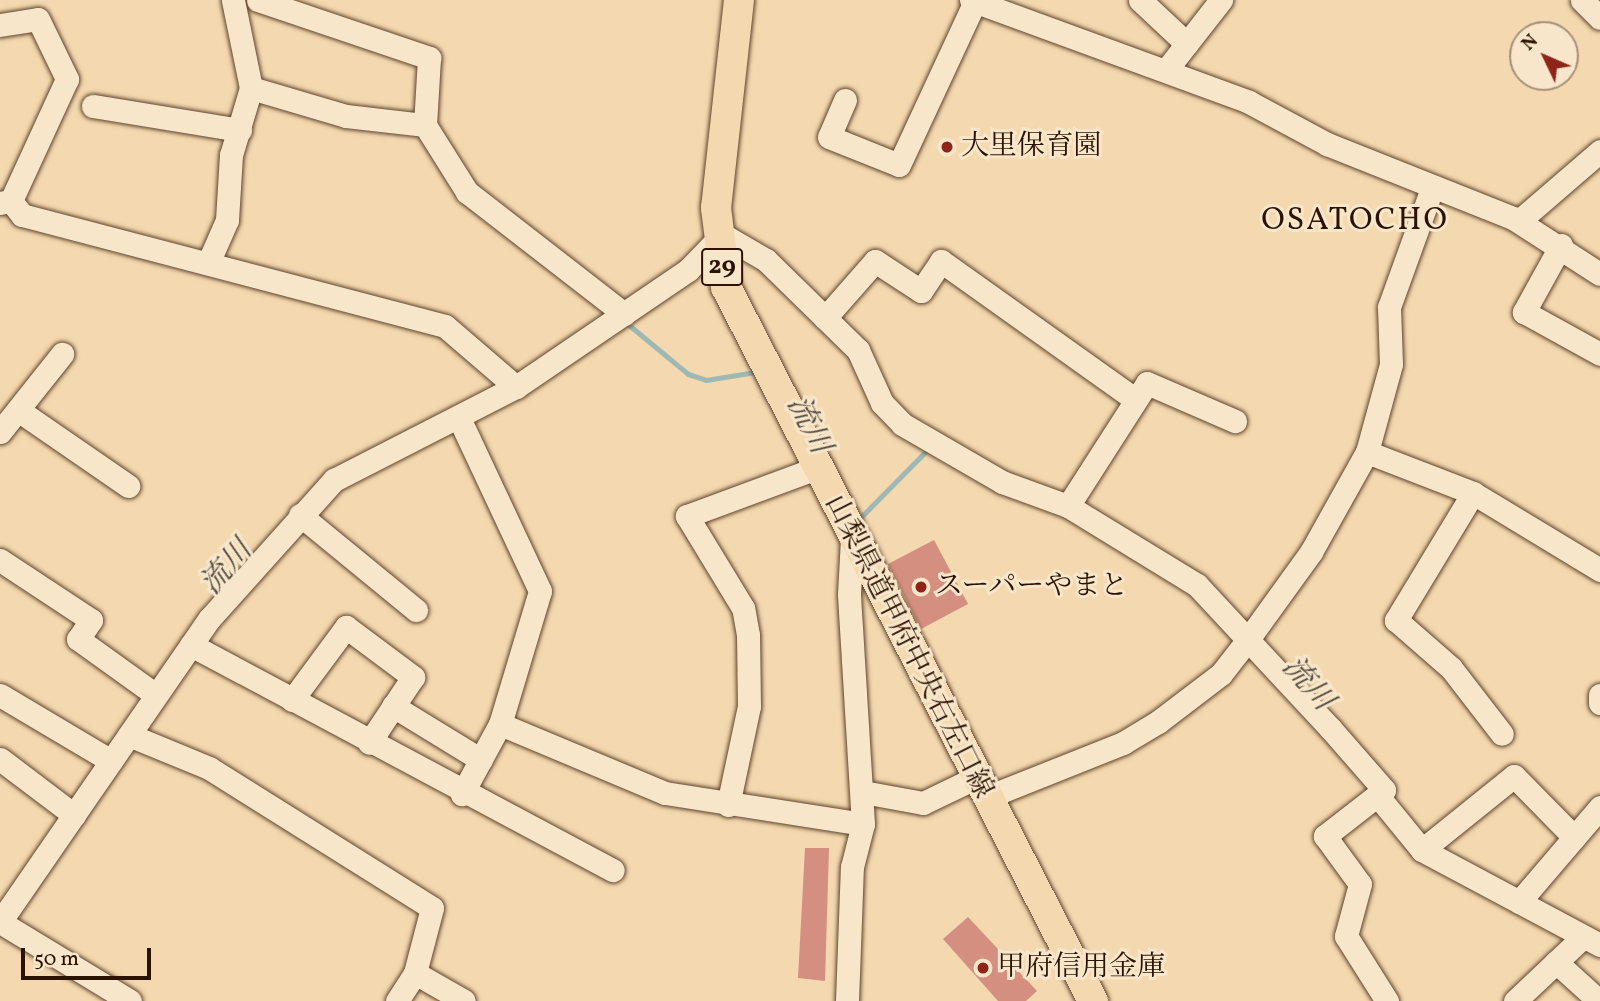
<!DOCTYPE html>
<html>
<head>
<meta charset="utf-8">
<style>
	body { margin:0 }
	#map { position:relative; width:1600px; height:1001px; overflow:hidden; background:#f4d8af; font-family:Vollkorn,"Noto Serif JP",serif }
	div>[style] { position:absolute }
	.stream>* { height:5px; margin:-2.5px; padding:0 2.5px; transform-origin:2.5px; border-radius:2.5px; background:#9eb8b3 }
	.building>* { inset:0; background:#d48f80 }
	.roads { filter:drop-shadow(0 0 2px #5e442c) drop-shadow(0 0 2px #5e442c) }
	.minor>* { height:23px; margin:-11.5px; padding:0 11.5px; transform-origin:11.5px; border-radius:11.5px; background:#f8e6cb }
	.major>* { height:30px; margin:-15px; padding:0 15px; transform-origin:15px; border-radius:15px; background:#f4d8af }
	.dots>* { width:19px; height:19px; translate:-50% -50%; box-sizing:border-box; border:4px solid #f8e6cb; border-radius:50% }
	span { translate:-50% -50%; white-space:nowrap; text-align:center; line-height:1.15; -webkit-text-stroke:6px #f8e6cb; paint-order:stroke }
	.shield-label span { padding:2px 5px; background:#f8e6cb; border:2px solid; border-radius:5px; -webkit-text-stroke-width:0 }
	.shield-label { font-size:26px; color:#2c1200; font-weight:700 }
	.poi-label { font-size:28px; color:#2c1200 }
	.left { translate:0 -50%; text-align:left }
	.street-label { font-size:28px; color:#2c1200 }
	.water-label { font-size:30px; color:#544c3f; font-style:italic }
	.quarter-label { font-size:32px; color:#2c1200; letter-spacing:2px }
	.north { position:absolute; left:1509px; top:21px; width:70px; height:70px; box-sizing:border-box; background:#f8e6cb; border:2px solid #a6917a; border-radius:50%; rotate:314deg; font-size:19px; font-weight:700; line-height:28px; text-align:center; color:#2c1200 }
	.north::after { content:''; display:block; margin:auto; width:24px; height:32px; background:#8f2418; clip-path:polygon(50% 0,100% 100%,50% 72%,0 100%) }
	.scale { position:absolute; left:21px; top:948px; width:130px; height:32px; box-sizing:border-box; border:4px solid #2c1200; border-top:0; padding-left:9px; font-size:21px; line-height:24px; white-space:nowrap; color:#2c1200; -webkit-text-stroke:5px #f8e6cb; paint-order:stroke }
</style>
</head>
<body>
<div id="map">
	<div class="stream">
		<i style="left:624px;top:321px;width:83px;rotate:39.6deg"></i>
		<i style="left:688px;top:374px;width:19px;rotate:18deg"></i>
		<i style="left:706px;top:380px;width:50px;rotate:-9.3deg"></i>
		<i style="left:856px;top:522px;width:103px;rotate:-45.4deg"></i>
	</div>
	<div class="building">
		<i style="clip-path:polygon(934px 540px,968px 604px,921px 629px,888px 564px)"></i>
		<i style="clip-path:polygon(805px 848px,829px 848px,825px 981px,798px 978px)"></i>
		<i style="clip-path:polygon(968px 917px,1037px 991px,1026px 1001px,998px 1001px,943px 939px)"></i>
	</div>
	<div class="roads">
		<div class="minor">
			<i style="left:258px;top:0;width:181px;rotate:18.7deg"></i>
			<i style="left:429px;top:58px;width:67px;rotate:93.4deg"></i>
			<i style="left:971px;top:0;width:296px;rotate:20.1deg"></i>
			<i style="left:1249px;top:102px;width:89px;rotate:28.3deg"></i>
			<i style="left:1327px;top:144px;width:200px;rotate:21.7deg"></i>
			<i style="left:1513px;top:218px;width:103px;rotate:32.8deg"></i>
			<i style="left:1140px;top:0;width:64px;rotate:43.1deg"></i>
			<i style="left:1582px;top:0;width:25px;rotate:45deg"></i>
			<i style="left:0;top:25px;width:38px;rotate:-9deg"></i>
			<i style="left:38px;top:19px;width:67px;rotate:64.2deg"></i>
			<i style="left:67px;top:79px;width:134px;rotate:114.7deg"></i>
			<i style="left:11px;top:201px;width:11px;rotate:170deg"></i>
			<i style="left:1167px;top:69px;width:88px;rotate:-52deg"></i>
			<i style="left:251px;top:88px;width:99px;rotate:16.4deg"></i>
			<i style="left:346px;top:116px;width:80px;rotate:6.5deg"></i>
			<i style="left:425px;top:125px;width:79px;rotate:57.9deg"></i>
			<i style="left:467px;top:192px;width:199px;rotate:37.8deg"></i>
			<i style="left:845px;top:100px;width:40px;rotate:113.4deg"></i>
			<i style="left:829px;top:137px;width:75px;rotate:21.8deg"></i>
			<i style="left:899px;top:165px;width:181px;rotate:-65.1deg"></i>
			<i style="left:93px;top:106px;width:149px;rotate:9.3deg"></i>
			<i style="left:11px;top:201px;width:18px;rotate:52deg"></i>
			<i style="left:22px;top:215px;width:437px;rotate:14.7deg"></i>
			<i style="left:445px;top:326px;width:94px;rotate:40.7deg"></i>
			<i style="left:1519px;top:221px;width:107px;rotate:-40.8deg"></i>
			<i style="left:716px;top:231px;width:58px;rotate:30.1deg"></i>
			<i style="left:766px;top:260px;width:129px;rotate:44.4deg"></i>
			<i style="left:858px;top:350px;width:58px;rotate:65.6deg"></i>
			<i style="left:882px;top:403px;width:29px;rotate:46deg"></i>
			<i style="left:902px;top:424px;width:116px;rotate:30.1deg"></i>
			<i style="left:1002px;top:482px;width:70px;rotate:20deg"></i>
			<i style="left:1068px;top:506px;width:151px;rotate:31.5deg"></i>
			<i style="left:1197px;top:585px;width:195px;rotate:47.1deg"></i>
			<i style="left:1330px;top:728px;width:82px;rotate:48.9deg"></i>
			<i style="left:1384px;top:790px;width:75px;rotate:142.1deg"></i>
			<i style="left:1325px;top:836px;width:59px;rotate:53.9deg"></i>
			<i style="left:1360px;top:884px;width:54px;rotate:105.1deg"></i>
			<i style="left:1346px;top:936px;width:77px;rotate:57.8deg"></i>
			<i style="left:1561px;top:245px;width:77px;rotate:118.9deg"></i>
			<i style="left:1524px;top:312px;width:87px;rotate:28.9deg"></i>
			<i style="left:209px;top:261px;width:45px;rotate:-66.3deg"></i>
			<i style="left:227px;top:220px;width:65px;rotate:-86.5deg"></i>
			<i style="left:231px;top:155px;width:70px;rotate:-73.4deg"></i>
			<i style="left:251px;top:88px;width:90px;rotate:-101.6deg"></i>
			<i style="left:825px;top:318px;width:76px;rotate:-48.7deg"></i>
			<i style="left:875px;top:261px;width:55px;rotate:33.1deg"></i>
			<i style="left:921px;top:291px;width:36px;rotate:-56deg"></i>
			<i style="left:941px;top:261px;width:239px;rotate:35.5deg"></i>
			<i style="left:18px;top:410px;width:134px;rotate:34.6deg"></i>
			<i style="left:459px;top:418px;width:191px;rotate:64.9deg"></i>
			<i style="left:540px;top:591px;width:139px;rotate:106.7deg"></i>
			<i style="left:500px;top:724px;width:80px;rotate:118.5deg"></i>
			<i style="left:0;top:432px;width:100px;rotate:-51.5deg"></i>
			<i style="left:1367px;top:452px;width:114px;rotate:21.1deg"></i>
			<i style="left:1473px;top:493px;width:149px;rotate:31.2deg"></i>
			<i style="left:1473px;top:493px;width:149px;rotate:121.2deg"></i>
			<i style="left:1396px;top:620px;width:73px;rotate:41.1deg"></i>
			<i style="left:1451px;top:668px;width:83px;rotate:52.3deg"></i>
			<i style="left:1068px;top:506px;width:146px;rotate:-57.3deg"></i>
			<i style="left:1147px;top:383px;width:96px;rotate:23.4deg"></i>
			<i style="left:300px;top:515px;width:150px;rotate:39.3deg"></i>
			<i style="left:0;top:560px;width:109px;rotate:33.4deg"></i>
			<i style="left:91px;top:620px;width:23px;rotate:124deg"></i>
			<i style="left:78px;top:639px;width:96px;rotate:35.7deg"></i>
			<i style="left:191px;top:645px;width:478px;rotate:28.1deg"></i>
			<i style="left:0;top:695px;width:129px;rotate:30.7deg"></i>
			<i style="left:1600px;top:695px;width:8px;rotate:90deg"></i>
			<i style="left:292px;top:700px;width:91px;rotate:-53.5deg"></i>
			<i style="left:346px;top:627px;width:84px;rotate:36.7deg"></i>
			<i style="left:413px;top:677px;width:79px;rotate:123.7deg"></i>
			<i style="left:393px;top:706px;width:103px;rotate:31.5deg"></i>
			<i style="left:500px;top:724px;width:179px;rotate:22.7deg"></i>
			<i style="left:665px;top:793px;width:200px;rotate:8.9deg"></i>
			<i style="left:129px;top:735px;width:87px;rotate:22.4deg"></i>
			<i style="left:209px;top:768px;width:263px;rotate:32.1deg"></i>
			<i style="left:432px;top:908px;width:67px;rotate:104.7deg"></i>
			<i style="left:415px;top:973px;width:56px;rotate:29.7deg"></i>
			<i style="left:0;top:759px;width:93px;rotate:37.1deg"></i>
			<i style="left:863px;top:792px;width:61px;rotate:10.4deg"></i>
			<i style="left:923px;top:803px;width:58px;rotate:-25.7deg"></i>
			<i style="left:1377px;top:795px;width:71px;rotate:50.7deg"></i>
			<i style="left:1422px;top:850px;width:202px;rotate:28.1deg"></i>
			<i style="left:985px;top:798px;width:149px;rotate:-21.7deg"></i>
			<i style="left:1123px;top:743px;width:41px;rotate:-31deg"></i>
			<i style="left:1158px;top:722px;width:79px;rotate:-37.3deg"></i>
			<i style="left:1221px;top:674px;width:46px;rotate:-52.1deg"></i>
			<i style="left:1249px;top:638px;width:106px;rotate:-54.2deg"></i>
			<i style="left:1311px;top:552px;width:115px;rotate:-60.8deg"></i>
			<i style="left:1367px;top:452px;width:91px;rotate:-74.7deg"></i>
			<i style="left:1391px;top:364px;width:57px;rotate:-92deg"></i>
			<i style="left:1389px;top:307px;width:127px;rotate:-70.1deg"></i>
			<i style="left:728px;top:805px;width:101px;rotate:-78deg"></i>
			<i style="left:749px;top:706px;width:71px;rotate:-90.8deg"></i>
			<i style="left:748px;top:635px;width:27px;rotate:-100deg"></i>
			<i style="left:743px;top:608px;width:108px;rotate:-121.3deg"></i>
			<i style="left:687px;top:516px;width:139px;rotate:-20.3deg"></i>
			<i style="left:1422px;top:850px;width:118px;rotate:-38.8deg"></i>
			<i style="left:1514px;top:776px;width:86px;rotate:45.5deg"></i>
			<i style="left:1519px;top:902px;width:125px;rotate:-49.5deg"></i>
			<i style="left:0;top:922px;width:369px;rotate:-55.4deg"></i>
			<i style="left:210px;top:618px;width:186px;rotate:-48.1deg"></i>
			<i style="left:334px;top:480px;width:204px;rotate:-27.1deg"></i>
			<i style="left:516px;top:387px;width:208px;rotate:-34.2deg"></i>
			<i style="left:688px;top:270px;width:40px;rotate:-46deg"></i>
			<i style="left:0;top:922px;width:152px;rotate:31.3deg"></i>
			<i style="left:1556px;top:962px;width:58px;rotate:42.2deg"></i>
			<i style="left:397px;top:1001px;width:33px;rotate:-57deg"></i>
			<i style="left:847px;top:1001px;width:134px;rotate:-87.9deg"></i>
			<i style="left:852px;top:867px;width:44px;rotate:-75.7deg"></i>
			<i style="left:863px;top:824px;width:230px;rotate:-93.5deg"></i>
			<i style="left:849px;top:594px;width:56px;rotate:-86.9deg"></i>
			<i style="left:1515px;top:1001px;width:93px;rotate:-43.3deg"></i>
		</div>
		<div class="major">
			<i style="left:739px;top:0;width:209px;rotate:96.3deg"></i>
			<i style="left:716px;top:208px;width:80px;rotate:82.8deg"></i>
			<i style="left:726px;top:287px;width:803px;rotate:62.8deg"></i>
		</div>
	</div>
	<div class="dots">
		<i style="left:947px;top:147px;background:#8f2418"></i>
		<i style="left:921px;top:587px;background:#8f2418"></i>
		<i style="left:983px;top:968px;background:#8f2418"></i>
	</div>
	<div class="shield-label">
		<span style="left:722px;top:267px">29</span>
	</div>
	<div class="poi-label">
		<span class="left" style="left:961px;top:147px">大里保育園</span>
		<span class="left" style="left:935px;top:587px">スーパーやまと</span>
		<span class="left" style="left:997px;top:968px">甲府信用金庫</span>
	</div>
	<div class="street-label">
		<span style="left:908px;top:647px;rotate:63deg">山梨県道甲府中央右左口線</span>
	</div>
	<div class="water-label">
		<span style="left:808px;top:425px;rotate:63deg">流川</span>
		<span style="left:227px;top:568px;rotate:-49deg">流川</span>
		<span style="left:1307px;top:684px;rotate:49deg">流川</span>
	</div>
	<div class="quarter-label">
		<span style="left:1355px;top:221px">OSATOCHO</span>
	</div>
	<div class="north">N</div>
	<div class="scale">50 m</div>
</div>
</body>
</html>
